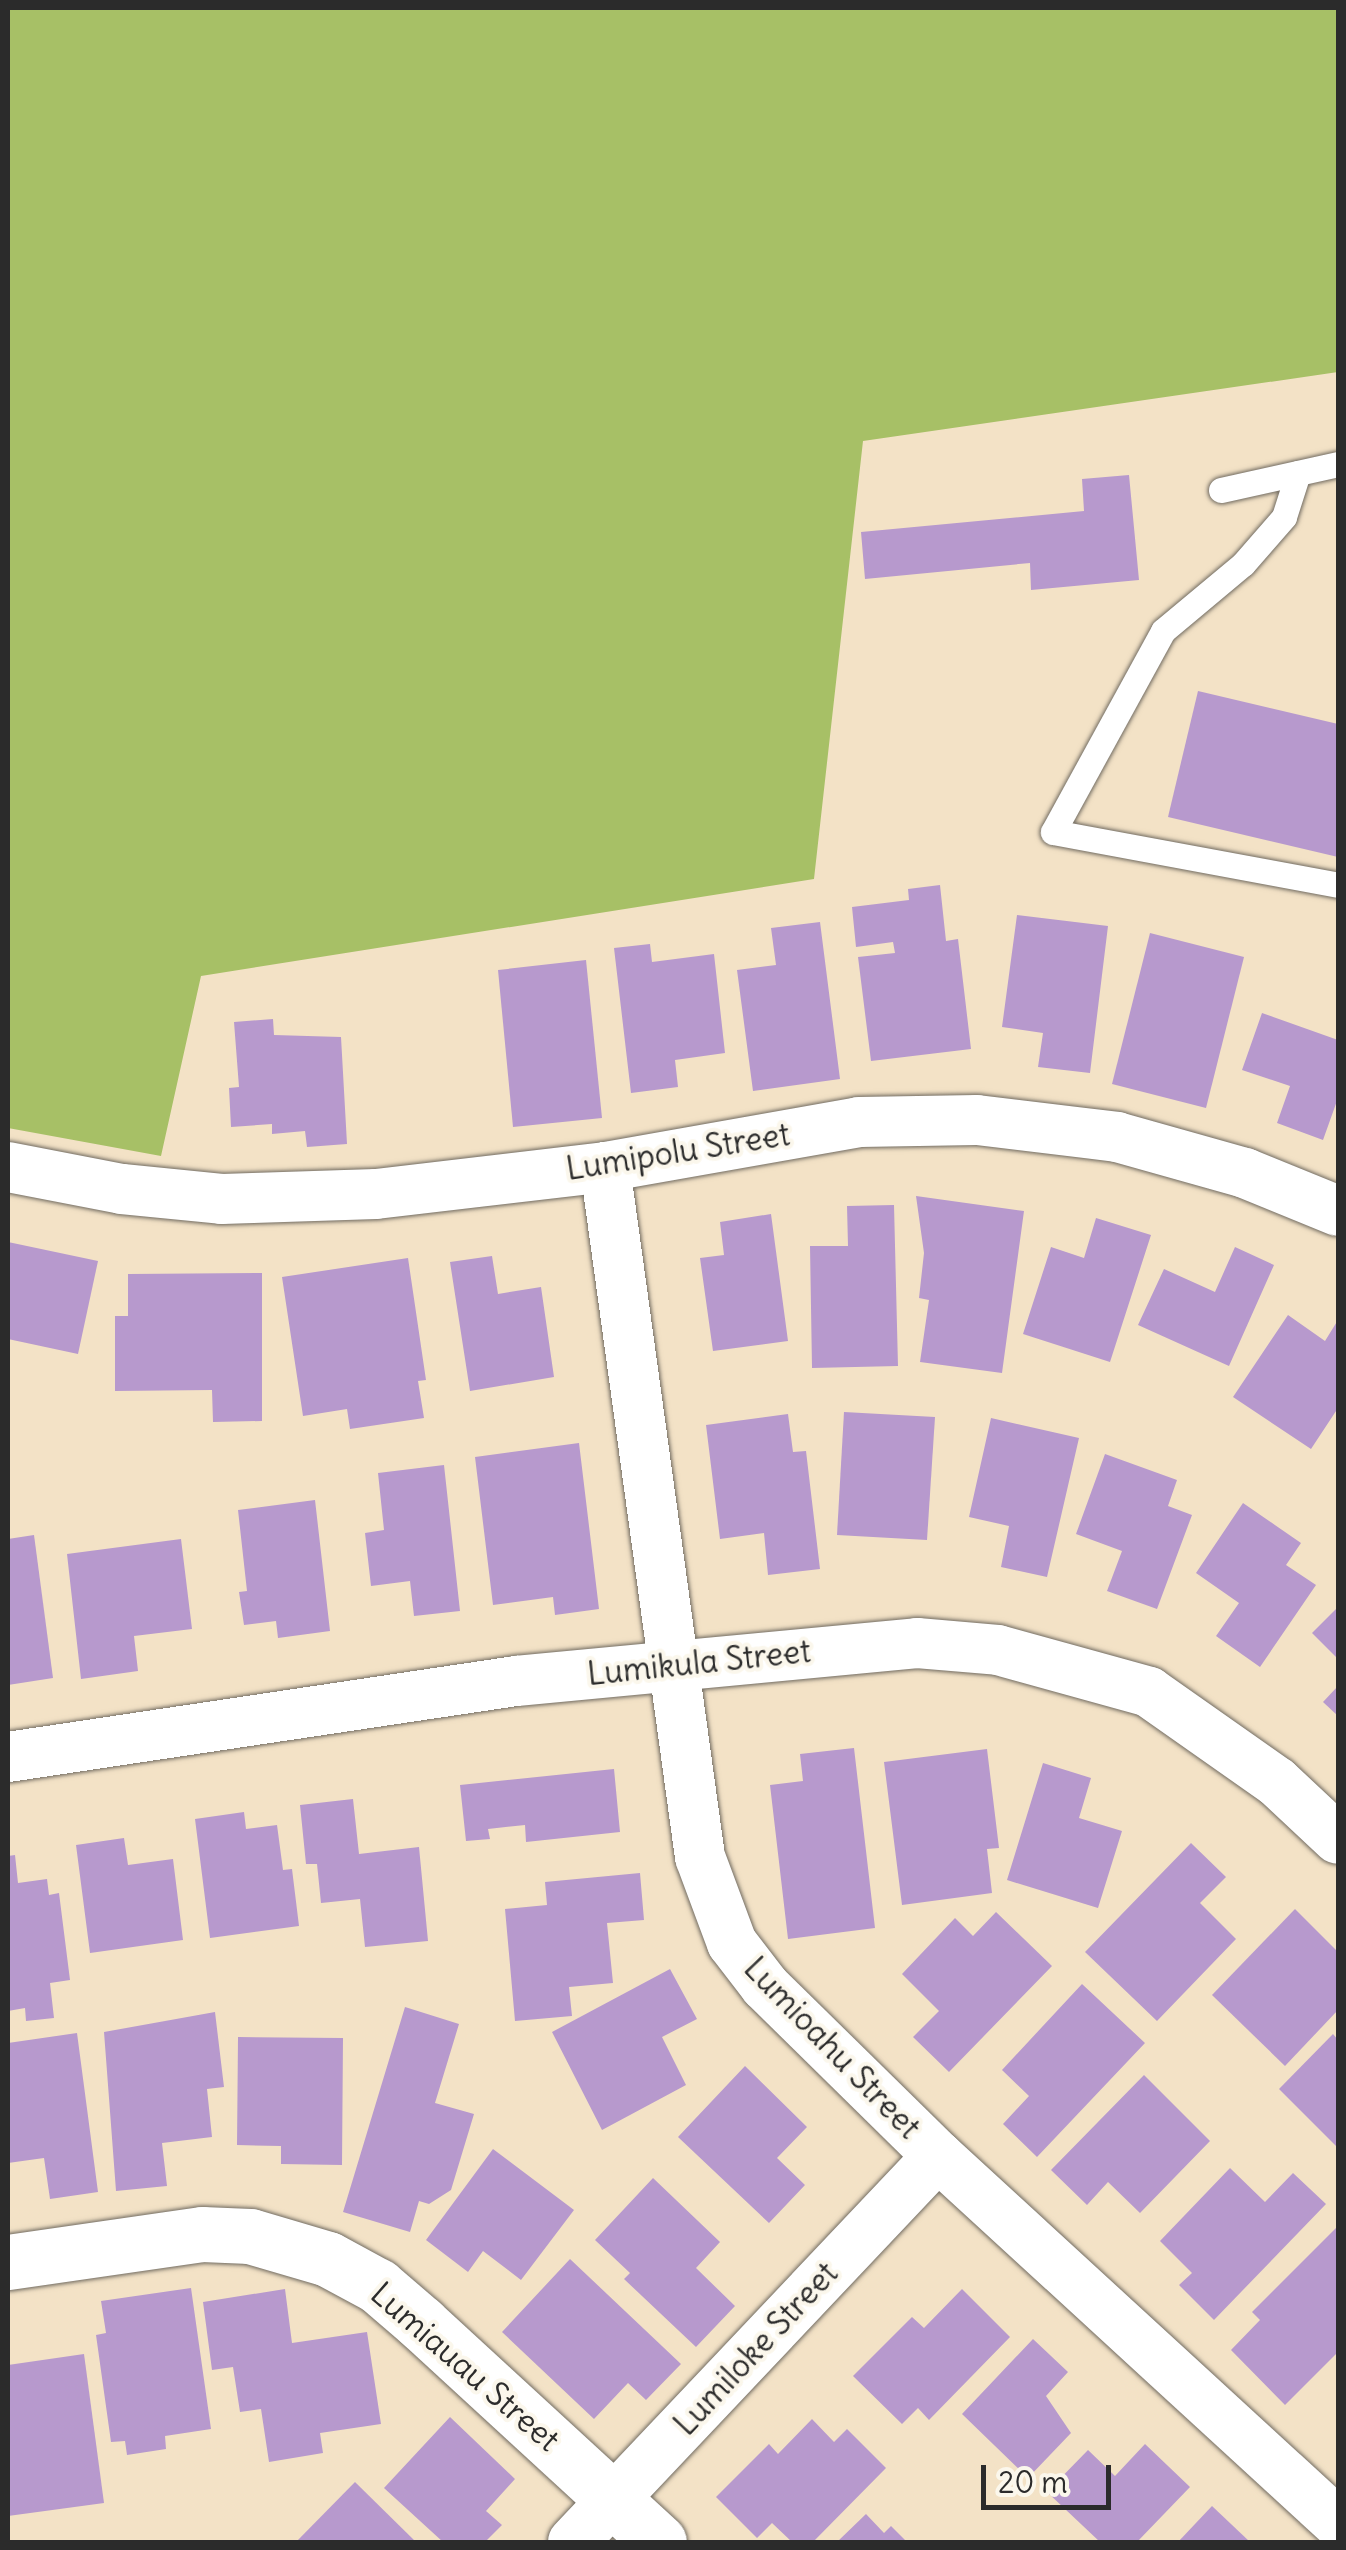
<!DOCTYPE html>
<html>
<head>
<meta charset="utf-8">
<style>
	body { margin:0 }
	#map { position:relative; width:1346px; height:2550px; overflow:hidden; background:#f3e2c6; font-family:Delius,sans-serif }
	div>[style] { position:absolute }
	.green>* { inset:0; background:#a7c066 }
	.building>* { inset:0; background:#b799cd }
	.roads { filter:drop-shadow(0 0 2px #716b61) drop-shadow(0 0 2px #716b61) }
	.service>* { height:25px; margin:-12.5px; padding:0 12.5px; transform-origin:12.5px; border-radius:12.5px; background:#fff }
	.minor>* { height:50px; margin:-25px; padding:0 25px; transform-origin:25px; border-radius:25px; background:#fff }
	.tertiary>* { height:55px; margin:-27.5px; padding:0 27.5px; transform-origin:27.5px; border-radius:27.5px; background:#fff }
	span { translate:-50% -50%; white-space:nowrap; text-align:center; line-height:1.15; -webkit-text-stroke:8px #fbf7ec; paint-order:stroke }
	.street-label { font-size:32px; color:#2b2b2b }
	.frame { position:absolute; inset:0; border:10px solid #2b2b2b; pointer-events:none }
	.scale { position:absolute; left:981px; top:2465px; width:130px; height:45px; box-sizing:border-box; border:5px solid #2b2b2b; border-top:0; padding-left:12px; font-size:30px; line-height:35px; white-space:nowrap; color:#2b2b2b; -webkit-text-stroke:8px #fbf7ec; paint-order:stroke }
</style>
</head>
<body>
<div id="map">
	<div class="green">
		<i style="clip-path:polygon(8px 8px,1338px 8px,1338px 372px,863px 441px,814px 879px,201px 976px,161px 1156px,8px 1128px)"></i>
	</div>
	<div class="building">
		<i style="clip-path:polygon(1129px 475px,1139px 580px,1031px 590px,1030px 563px,865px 579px,861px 532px,1084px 511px,1082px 479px)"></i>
		<i style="clip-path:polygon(1198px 691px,1338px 724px,1338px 857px,1168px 817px)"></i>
		<i style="clip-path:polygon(940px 885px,946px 941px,958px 939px,971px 1049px,871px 1061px,858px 957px,895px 953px,893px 942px,856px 947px,852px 907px,909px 900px,908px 889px)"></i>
		<i style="clip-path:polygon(1017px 915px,1108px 926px,1090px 1073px,1038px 1067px,1043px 1033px,1002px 1027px)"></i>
		<i style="clip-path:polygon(820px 922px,840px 1079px,753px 1091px,737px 970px,776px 965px,771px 928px)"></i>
		<i style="clip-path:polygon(1150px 933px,1244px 957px,1206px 1108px,1112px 1084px)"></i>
		<i style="clip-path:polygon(650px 944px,652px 962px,714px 954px,725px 1053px,675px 1060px,678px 1087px,631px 1093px,614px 948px)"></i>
		<i style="clip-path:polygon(586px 960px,602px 1118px,513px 1127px,498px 970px)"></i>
		<i style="clip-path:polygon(1262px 1013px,1338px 1040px,1338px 1098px,1323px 1140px,1277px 1123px,1290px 1086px,1242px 1070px)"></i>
		<i style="clip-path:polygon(273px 1019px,274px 1035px,341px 1037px,347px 1144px,307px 1147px,305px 1131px,272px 1134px,272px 1124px,231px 1127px,229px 1088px,239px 1087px,234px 1022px)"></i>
		<i style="clip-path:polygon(916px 1196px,1024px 1211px,1002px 1373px,920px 1362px,929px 1300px,919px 1298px,924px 1253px)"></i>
		<i style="clip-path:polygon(894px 1205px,898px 1366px,812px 1368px,810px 1246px,848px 1246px,847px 1206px)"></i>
		<i style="clip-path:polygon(771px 1214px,788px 1341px,713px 1351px,700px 1258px,724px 1255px,720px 1222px)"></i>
		<i style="clip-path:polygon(1096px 1218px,1151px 1235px,1110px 1362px,1023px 1334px,1051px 1247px,1084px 1258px)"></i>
		<i style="clip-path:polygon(8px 1242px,98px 1261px,78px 1354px,8px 1339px)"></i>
		<i style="clip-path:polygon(1235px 1247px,1274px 1265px,1229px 1366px,1138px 1325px,1164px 1269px,1215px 1292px)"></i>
		<i style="clip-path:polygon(492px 1256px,498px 1294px,541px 1287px,554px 1377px,470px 1391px,450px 1262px)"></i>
		<i style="clip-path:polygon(408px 1258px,426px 1380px,418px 1381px,424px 1418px,350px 1429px,347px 1409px,303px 1416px,282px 1277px)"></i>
		<i style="clip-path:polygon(262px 1273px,262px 1421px,213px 1422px,212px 1390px,115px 1391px,115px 1316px,128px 1316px,128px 1274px)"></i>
		<i style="clip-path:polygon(1288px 1315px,1325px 1341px,1338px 1320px,1338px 1408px,1311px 1449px,1233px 1397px)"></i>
		<i style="clip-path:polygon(844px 1412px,935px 1417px,927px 1540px,837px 1535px)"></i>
		<i style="clip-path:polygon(788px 1414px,793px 1452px,806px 1451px,820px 1569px,768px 1575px,764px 1533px,720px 1539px,706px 1425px)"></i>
		<i style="clip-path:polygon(991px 1418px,1079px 1438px,1047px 1577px,1001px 1567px,1009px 1526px,969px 1517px)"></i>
		<i style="clip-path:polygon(579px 1443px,599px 1609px,555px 1615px,553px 1597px,493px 1605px,475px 1457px)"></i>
		<i style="clip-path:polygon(1105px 1454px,1177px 1480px,1168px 1506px,1192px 1515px,1157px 1609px,1107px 1591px,1122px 1551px,1076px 1534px)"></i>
		<i style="clip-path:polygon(444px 1465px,460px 1611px,414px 1616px,410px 1581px,371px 1586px,365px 1533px,384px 1530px,378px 1473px)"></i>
		<i style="clip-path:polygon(315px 1500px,330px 1631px,278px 1638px,276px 1621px,244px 1625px,239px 1592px,247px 1591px,238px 1510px)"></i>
		<i style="clip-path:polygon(1243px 1503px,1301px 1543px,1286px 1565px,1316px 1585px,1260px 1667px,1216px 1636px,1239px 1603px,1196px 1573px)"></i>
		<i style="clip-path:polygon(34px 1535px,53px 1678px,8px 1685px,8px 1539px)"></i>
		<i style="clip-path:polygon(181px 1539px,192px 1629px,134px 1636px,138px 1671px,81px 1679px,67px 1554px)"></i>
		<i style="clip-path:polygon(1338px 1607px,1338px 1659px,1312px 1633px)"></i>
		<i style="clip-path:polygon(1338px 1686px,1338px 1716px,1323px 1702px)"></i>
		<i style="clip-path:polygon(854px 1748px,875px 1928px,788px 1939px,770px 1785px,803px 1781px,800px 1754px)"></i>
		<i style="clip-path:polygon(987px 1749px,999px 1848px,987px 1849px,992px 1893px,902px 1905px,884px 1762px)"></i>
		<i style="clip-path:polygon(1043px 1763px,1091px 1778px,1079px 1818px,1122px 1831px,1098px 1908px,1007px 1880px)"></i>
		<i style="clip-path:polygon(614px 1769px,620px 1832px,526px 1842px,525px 1825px,488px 1829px,490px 1839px,466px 1841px,460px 1785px)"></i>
		<i style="clip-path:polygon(353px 1799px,359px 1854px,419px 1847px,428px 1941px,365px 1947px,360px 1899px,321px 1903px,317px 1864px,306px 1864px,300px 1805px)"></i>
		<i style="clip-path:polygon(244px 1812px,246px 1829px,277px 1825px,283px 1870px,292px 1869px,299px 1926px,210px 1938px,195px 1819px)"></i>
		<i style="clip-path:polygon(124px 1838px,128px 1865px,173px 1859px,183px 1940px,90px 1953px,76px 1845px)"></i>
		<i style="clip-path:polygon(1191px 1843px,1226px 1877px,1200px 1903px,1236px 1939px,1157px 2021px,1085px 1952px)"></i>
		<i style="clip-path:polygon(15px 1855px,18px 1883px,47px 1879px,49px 1895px,59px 1893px,70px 1980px,50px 1983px,54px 2018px,26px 2021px,25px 2008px,8px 2011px,8px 1856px)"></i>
		<i style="clip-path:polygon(640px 1873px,644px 1920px,607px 1923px,613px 1983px,569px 1987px,572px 2016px,515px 2021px,505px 1909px,547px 1905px,545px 1882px)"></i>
		<i style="clip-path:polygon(1295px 1909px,1338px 1952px,1338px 2010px,1285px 2066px,1212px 1995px)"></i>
		<i style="clip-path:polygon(996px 1912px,1052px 1966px,949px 2072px,913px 2037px,939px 2011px,902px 1974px,955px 1918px,973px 1936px)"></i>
		<i style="clip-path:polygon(670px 1969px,697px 2019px,662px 2037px,686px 2085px,602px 2130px,552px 2032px)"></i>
		<i style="clip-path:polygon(1082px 1984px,1145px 2043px,1037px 2157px,1003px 2124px,1029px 2096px,1002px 2070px)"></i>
		<i style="clip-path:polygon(405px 2007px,459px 2024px,435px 2103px,474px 2114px,451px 2190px,429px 2204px,419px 2201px,410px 2232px,343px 2212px)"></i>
		<i style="clip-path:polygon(215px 2012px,224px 2087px,207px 2089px,212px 2137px,162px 2143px,167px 2186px,116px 2191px,104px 2032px)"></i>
		<i style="clip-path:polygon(77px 2033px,98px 2192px,50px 2199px,44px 2158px,8px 2163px,8px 2043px)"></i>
		<i style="clip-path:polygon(1333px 2034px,1338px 2040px,1338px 2148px,1279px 2089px)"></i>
		<i style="clip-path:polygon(238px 2037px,343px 2038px,342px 2165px,281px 2164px,281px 2146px,237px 2145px)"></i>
		<i style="clip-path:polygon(745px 2066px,807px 2127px,777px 2158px,805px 2185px,769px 2223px,678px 2137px)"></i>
		<i style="clip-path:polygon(1144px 2075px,1210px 2141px,1140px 2213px,1108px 2182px,1087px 2205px,1051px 2170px)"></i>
		<i style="clip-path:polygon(493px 2149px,574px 2210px,521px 2280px,483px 2251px,468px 2272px,426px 2240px)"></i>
		<i style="clip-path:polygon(1230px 2168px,1265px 2202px,1293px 2173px,1326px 2204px,1214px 2320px,1179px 2285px,1192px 2273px,1160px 2241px)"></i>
		<i style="clip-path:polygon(653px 2178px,720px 2242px,696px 2268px,735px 2306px,696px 2347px,624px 2279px,630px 2273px,595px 2240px)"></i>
		<i style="clip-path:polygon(1337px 2227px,1338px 2352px,1285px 2405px,1231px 2350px,1260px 2320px,1252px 2312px)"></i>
		<i style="clip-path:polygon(570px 2259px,681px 2364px,646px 2400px,628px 2383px,594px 2419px,502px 2332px)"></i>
		<i style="clip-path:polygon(191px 2288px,211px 2429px,165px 2436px,166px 2449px,127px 2455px,125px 2441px,111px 2442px,96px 2335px,106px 2333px,101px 2301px)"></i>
		<i style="clip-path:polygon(285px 2289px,292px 2343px,367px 2332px,381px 2424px,320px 2433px,323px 2453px,269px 2462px,261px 2409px,240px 2412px,233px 2367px,212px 2370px,203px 2302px)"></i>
		<i style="clip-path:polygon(962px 2289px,1010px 2337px,929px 2420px,918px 2408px,902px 2424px,853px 2376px,912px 2317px,924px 2328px)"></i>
		<i style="clip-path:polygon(1033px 2339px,1068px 2372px,1046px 2396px,1071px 2433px,1028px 2478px,962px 2414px)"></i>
		<i style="clip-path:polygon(84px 2354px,104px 2503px,8px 2516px,8px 2365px)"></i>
		<i style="clip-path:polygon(450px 2417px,515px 2479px,486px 2511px,502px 2525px,485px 2542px,443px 2542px,384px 2488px)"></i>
		<i style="clip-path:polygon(812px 2419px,834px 2442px,847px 2429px,886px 2468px,813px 2542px,792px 2542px,772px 2523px,757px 2538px,716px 2497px,769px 2444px,778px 2454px)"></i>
		<i style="clip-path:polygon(1145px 2444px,1190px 2487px,1137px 2542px,1100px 2542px,1047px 2492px,1088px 2450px,1115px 2476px)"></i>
		<i style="clip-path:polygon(355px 2482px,416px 2542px,296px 2542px)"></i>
		<i style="clip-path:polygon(1212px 2506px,1250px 2542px,1178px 2542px)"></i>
		<i style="clip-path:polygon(866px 2514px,884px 2533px,891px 2526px,907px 2542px,837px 2542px)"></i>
	</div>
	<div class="roads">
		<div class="service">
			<i style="left:1298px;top:473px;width:46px;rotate:107.7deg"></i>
			<i style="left:1284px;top:517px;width:62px;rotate:131.1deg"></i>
			<i style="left:1243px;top:564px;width:104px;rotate:140.1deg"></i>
			<i style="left:1163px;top:631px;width:229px;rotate:118.7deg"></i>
			<i style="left:1053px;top:832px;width:290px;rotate:10.5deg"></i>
			<i style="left:1221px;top:490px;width:120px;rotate:-12.5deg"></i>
		</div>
		<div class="minor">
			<i style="left:8px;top:1167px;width:116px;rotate:10.9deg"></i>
			<i style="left:122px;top:1189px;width:100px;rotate:5.7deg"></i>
			<i style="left:222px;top:1199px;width:154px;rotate:-1.9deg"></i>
			<i style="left:376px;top:1194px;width:231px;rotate:-6.7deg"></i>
			<i style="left:605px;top:1167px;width:258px;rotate:-10deg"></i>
			<i style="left:859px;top:1122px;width:118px;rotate:-1deg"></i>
			<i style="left:977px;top:1120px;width:141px;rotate:6.9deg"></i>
			<i style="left:1117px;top:1137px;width:133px;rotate:15.7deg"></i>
			<i style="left:1245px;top:1173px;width:100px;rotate:22.2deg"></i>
			<i style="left:605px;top:1167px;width:697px;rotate:82.16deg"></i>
			<i style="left:700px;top:1857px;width:92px;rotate:69.6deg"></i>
			<i style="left:732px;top:1943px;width:54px;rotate:52.5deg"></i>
			<i style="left:765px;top:1986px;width:243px;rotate:44.5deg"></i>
			<i style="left:938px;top:2156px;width:543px;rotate:42.54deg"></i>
			<i style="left:8px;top:1757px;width:514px;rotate:-8.51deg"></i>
			<i style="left:516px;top:1681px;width:403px;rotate:-5.4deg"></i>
			<i style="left:917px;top:1643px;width:81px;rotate:4.9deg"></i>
			<i style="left:998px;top:1650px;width:157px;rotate:15.5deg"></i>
			<i style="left:1149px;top:1692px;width:156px;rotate:35.1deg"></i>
			<i style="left:1277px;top:1782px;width:83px;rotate:43.1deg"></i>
			<i style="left:573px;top:2542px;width:531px;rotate:-46.6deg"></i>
		</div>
		<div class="tertiary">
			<i style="left:8px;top:2262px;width:196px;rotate:-8.2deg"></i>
			<i style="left:202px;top:2234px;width:48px;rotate:2.4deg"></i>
			<i style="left:250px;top:2236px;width:81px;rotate:16.4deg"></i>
			<i style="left:328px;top:2259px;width:57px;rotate:28.4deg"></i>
			<i style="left:378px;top:2286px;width:57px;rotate:40.7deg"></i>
			<i style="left:421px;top:2323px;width:323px;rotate:42.6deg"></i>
		</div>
	</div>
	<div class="street-label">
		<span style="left:678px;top:1152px;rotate:-9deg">Lumipolu Street</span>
		<span style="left:699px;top:1663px;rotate:-6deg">Lumikula Street</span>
		<span style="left:832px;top:2048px;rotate:46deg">Lumioahu Street</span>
		<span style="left:756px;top:2349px;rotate:-47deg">Lumiloke Street</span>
		<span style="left:465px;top:2367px;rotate:41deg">Lumiauau Street</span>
	</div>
	<div class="frame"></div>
	<div class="scale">20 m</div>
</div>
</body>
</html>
